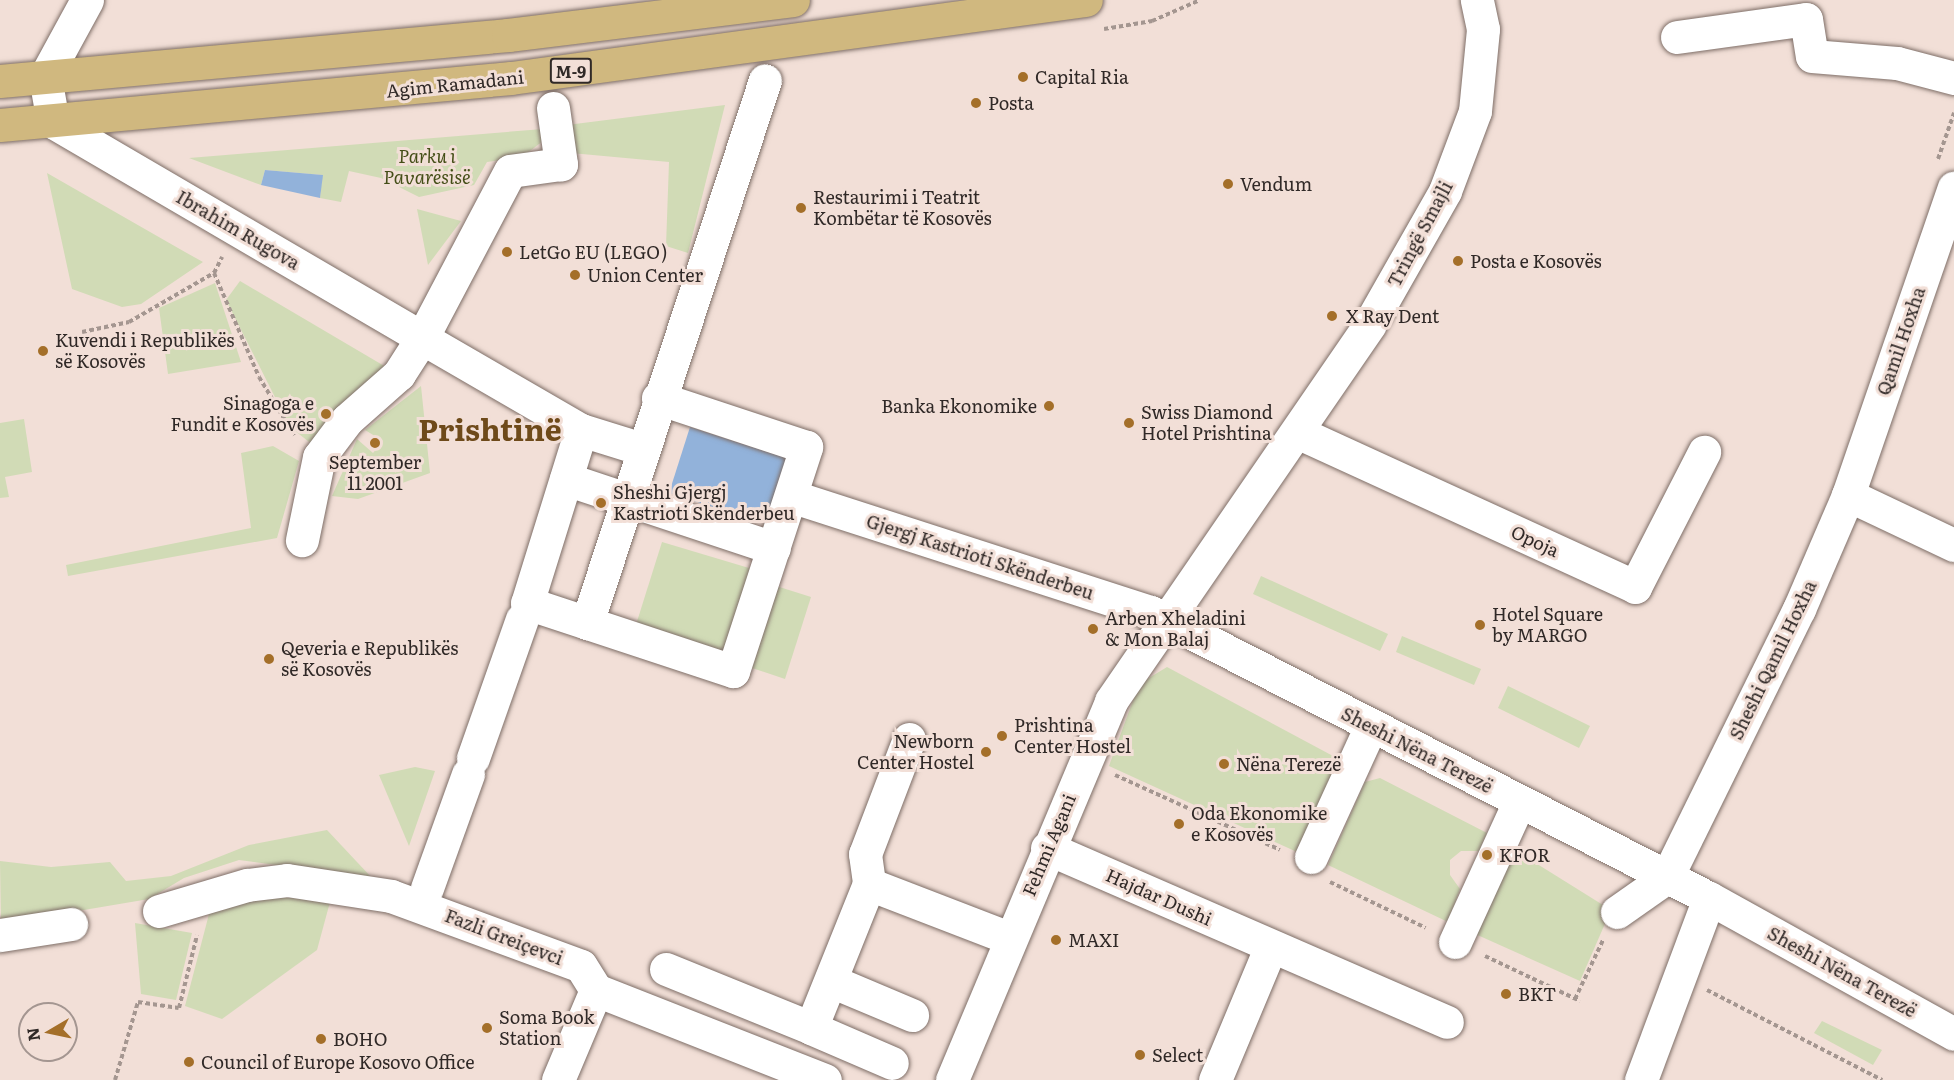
<!DOCTYPE html>
<html>
<head>
<meta charset="utf-8">
<style>
	body { margin:0 }
	#map { position:relative; width:1954px; height:1080px; overflow:hidden; background:#f2dfd7; font-family:Literata,serif }
	div>[style] { position:absolute }
	.green>* { inset:0; background:#d1dbb6 }
	.water>* { inset:0; background:#92b2da }
	.path>* { height:4px; margin-top:-2px; transform-origin:0; background:repeating-linear-gradient(90deg,#a49690 0 4.5px,transparent 0 7.5px) }
	.roads { filter:drop-shadow(0 0 2px #7e6e67) drop-shadow(0 0 2px #7e6e67) }
	.minor>* { height:33px; margin:-16.5px; padding:0 16.5px; transform-origin:16.5px; border-radius:16.5px; background:#fff }
	.major>* { height:33px; margin:-16.5px; padding:0 16.5px; transform-origin:16.5px; border-radius:16.5px; background:#d0b87f }
	.dots>* { width:16px; height:16px; translate:-50% -50%; box-sizing:border-box; border:3px solid #f2dfd7; border-radius:50% }
	span { translate:-50% -50%; white-space:nowrap; text-align:center; line-height:1.15; -webkit-text-stroke:6px #f2dfd7; paint-order:stroke }
	.shield-label span { padding:2px 4px; background:#f2dfd7; border:2px solid; border-radius:4px; -webkit-text-stroke-width:0 }
	.shield-label { font-size:16px; color:#302927; font-weight:700 }
	.poi-label { font-size:18px; color:#302927 }
	.left { translate:0 -50%; text-align:left }
	.right { translate:-100% -50%; text-align:right }
	.street-label { font-size:18px; color:#302927 }
	.park-label { font-size:18px; color:#444e17; font-style:italic }
	.town-label { font-size:30px; color:#6e4a1a; font-weight:700 }
	.north { position:absolute; left:18px; top:1002px; width:60px; height:60px; box-sizing:border-box; background:#f2dfd7; border:2px solid #a49691; border-radius:50%; rotate:261deg; font-size:16px; font-weight:700; line-height:24px; text-align:center; color:#302927 }
	.north::after { content:''; display:block; margin:auto; width:21px; height:27px; background:#a46f29; clip-path:polygon(50% 0,100% 100%,50% 72%,0 100%) }
</style>
</head>
<body>
<div id="map">
	<div class="green">
		<i style="clip-path:polygon(725px 105px,688px 253px,666px 246px,669px 162px,571px 153px,567px 125px)"></i>
		<i style="clip-path:polygon(543px 129px,543px 141px,522px 157px,487px 162px,474px 185px,419px 197px,381px 178px,349px 171px,341px 202px,320px 198px,322px 175px,265px 170px,261px 185px,189px 158px)"></i>
		<i style="clip-path:polygon(47px 173px,185px 252px,203px 262px,141px 304px,122px 307px,72px 289px)"></i>
		<i style="clip-path:polygon(417px 209px,461px 221px,428px 265px)"></i>
		<i style="clip-path:polygon(240px 281px,386px 367px,313px 445px,290px 427px,226px 300px)"></i>
		<i style="clip-path:polygon(215px 283px,241px 362px,168px 374px,159px 308px)"></i>
		<i style="clip-path:polygon(421px 386px,430px 473px,358px 499px,332px 496px,357px 439px,373px 453px,383px 441px,365px 430px)"></i>
		<i style="clip-path:polygon(24px 419px,32px 472px,5px 477px,9px 497px,0 498px,0 423px)"></i>
		<i style="clip-path:polygon(273px 446px,299px 461px,277px 538px,68px 576px,66px 565px,251px 528px,241px 453px)"></i>
		<i style="clip-path:polygon(662px 542px,759px 571px,730px 662px,634px 631px)"></i>
		<i style="clip-path:polygon(1261px 576px,1388px 634px,1380px 651px,1253px 594px)"></i>
		<i style="clip-path:polygon(770px 584px,811px 597px,785px 679px,743px 665px)"></i>
		<i style="clip-path:polygon(1402px 636px,1481px 669px,1474px 685px,1396px 652px)"></i>
		<i style="clip-path:polygon(1167px 667px,1333px 756px,1336px 769px,1297px 852px,1109px 766px,1139px 684px)"></i>
		<i style="clip-path:polygon(1508px 686px,1590px 726px,1579px 748px,1498px 708px)"></i>
		<i style="clip-path:polygon(415px 767px,435px 771px,409px 846px,379px 775px)"></i>
		<i style="clip-path:polygon(1380px 778px,1487px 833px,1479px 851px,1461px 851px,1450px 860px,1450px 875px,1460px 889px,1448px 922px,1328px 865px,1365px 782px)"></i>
		<i style="clip-path:polygon(327px 830px,372px 878px,239px 860px,184px 878px,149px 899px,1px 924px,0 861px,51px 867px,110px 862px,126px 881px,171px 876px,249px 845px)"></i>
		<i style="clip-path:polygon(1507px 845px,1611px 910px,1580px 981px,1473px 933px)"></i>
		<i style="clip-path:polygon(282px 897px,330px 902px,317px 950px,222px 1019px,185px 1006px,209px 914px,245px 899px)"></i>
		<i style="clip-path:polygon(135px 923px,192px 933px,176px 1000px,141px 994px)"></i>
		<i style="clip-path:polygon(1822px 1021px,1882px 1050px,1873px 1065px,1814px 1033px)"></i>
	</div>
	<div class="water">
		<i style="clip-path:polygon(265px 170px,323px 175px,320px 198px,261px 185px)"></i>
		<i style="clip-path:polygon(690px 427px,787px 458px,767px 524px,669px 493px)"></i>
	</div>
	<div class="path">
		<i style="left:1104px;top:29px;width:49px;rotate:-9.5deg"></i>
		<i style="left:1152px;top:21px;width:52px;rotate:-23.6deg"></i>
		<i style="left:1938px;top:159px;width:49px;rotate:-70.8deg"></i>
		<i style="left:214px;top:273px;width:113px;rotate:66.6deg"></i>
		<i style="left:259px;top:377px;width:68px;rotate:58.9deg"></i>
		<i style="left:82px;top:332px;width:48px;rotate:-12deg"></i>
		<i style="left:129px;top:322px;width:98px;rotate:-30deg"></i>
		<i style="left:214px;top:273px;width:18px;rotate:-63deg"></i>
		<i style="left:1115px;top:775px;width:181px;rotate:24.4deg"></i>
		<i style="left:1330px;top:882px;width:106px;rotate:25.6deg"></i>
		<i style="left:1485px;top:956px;width:105px;rotate:25.3deg"></i>
		<i style="left:1707px;top:990px;width:197px;rotate:27.2deg"></i>
		<i style="left:1575px;top:999px;width:65px;rotate:-64.6deg"></i>
		<i style="left:115px;top:1080px;width:81px;rotate:-73.6deg"></i>
		<i style="left:138px;top:1002px;width:41px;rotate:8.3deg"></i>
		<i style="left:179px;top:1008px;width:75px;rotate:-76.1deg"></i>
	</div>
	<div class="roads">
		<div class="minor">
			<i style="left:87px;top:0;width:88px;rotate:118.6deg"></i>
			<i style="left:45px;top:77px;width:46px;rotate:79.9deg"></i>
			<i style="left:53px;top:122px;width:428px;rotate:30.3deg"></i>
			<i style="left:422px;top:338px;width:43px;rotate:122.6deg"></i>
			<i style="left:399px;top:374px;width:69px;rotate:138.5deg"></i>
			<i style="left:347px;top:420px;width:46px;rotate:127.1deg"></i>
			<i style="left:319px;top:457px;width:85px;rotate:101.6deg"></i>
			<i style="left:1677px;top:37px;width:130px;rotate:-7.9deg"></i>
			<i style="left:1806px;top:19px;width:37px;rotate:81deg"></i>
			<i style="left:1812px;top:56px;width:85px;rotate:4.7deg"></i>
			<i style="left:1897px;top:63px;width:59px;rotate:14.7deg"></i>
			<i style="left:553px;top:108px;width:57px;rotate:81.9deg"></i>
			<i style="left:561px;top:164px;width:51px;rotate:172.2deg"></i>
			<i style="left:510px;top:171px;width:189px;rotate:117.8deg"></i>
			<i style="left:422px;top:338px;width:184px;rotate:30.1deg"></i>
			<i style="left:581px;top:430px;width:64px;rotate:17.3deg"></i>
			<i style="left:581px;top:430px;width:181px;rotate:107.3deg"></i>
			<i style="left:527px;top:603px;width:217px;rotate:18.3deg"></i>
			<i style="left:733px;top:671px;width:236px;rotate:-71.9deg"></i>
			<i style="left:806px;top:447px;width:156px;rotate:-161.7deg"></i>
			<i style="left:1297px;top:432px;width:372px;rotate:24.6deg"></i>
			<i style="left:1635px;top:587px;width:152px;rotate:-62.9deg"></i>
			<i style="left:566px;top:479px;width:219px;rotate:18.4deg"></i>
			<i style="left:1848px;top:495px;width:117px;rotate:25.3deg"></i>
			<i style="left:791px;top:496px;width:378px;rotate:17.9deg"></i>
			<i style="left:1151px;top:612px;width:627px;rotate:27.14deg"></i>
			<i style="left:1709px;top:898px;width:280px;rotate:29deg"></i>
			<i style="left:587px;top:623px;width:571px;rotate:-71.85deg"></i>
			<i style="left:909px;top:739px;width:123px;rotate:110.9deg"></i>
			<i style="left:865px;top:854px;width:30px;rotate:82deg"></i>
			<i style="left:869px;top:884px;width:150px;rotate:21.1deg"></i>
			<i style="left:473px;top:758px;width:147px;rotate:-70.6deg"></i>
			<i style="left:1047px;top:848px;width:436px;rotate:23.5deg"></i>
			<i style="left:1311px;top:857px;width:144px;rotate:-65.4deg"></i>
			<i style="left:427px;top:888px;width:121px;rotate:-70.2deg"></i>
			<i style="left:159px;top:911px;width:92px;rotate:-16.5deg"></i>
			<i style="left:247px;top:885px;width:40px;rotate:-7.1deg"></i>
			<i style="left:287px;top:880px;width:105px;rotate:8.7deg"></i>
			<i style="left:391px;top:896px;width:202px;rotate:20.2deg"></i>
			<i style="left:581px;top:966px;width:28px;rotate:58deg"></i>
			<i style="left:596px;top:990px;width:246px;rotate:21.5deg"></i>
			<i style="left:1617px;top:912px;width:61px;rotate:-35deg"></i>
			<i style="left:1667px;top:877px;width:299px;rotate:-63.8deg"></i>
			<i style="left:1799px;top:609px;width:124px;rotate:-66.7deg"></i>
			<i style="left:1848px;top:495px;width:325px;rotate:-71deg"></i>
			<i style="left:0;top:935px;width:72px;rotate:-8.8deg"></i>
			<i style="left:1455px;top:942px;width:154px;rotate:-65.4deg"></i>
			<i style="left:666px;top:969px;width:157px;rotate:22.1deg"></i>
			<i style="left:811px;top:1028px;width:155px;rotate:-68.1deg"></i>
			<i style="left:831px;top:981px;width:88px;rotate:22.8deg"></i>
			<i style="left:811px;top:1028px;width:88px;rotate:23.4deg"></i>
			<i style="left:558px;top:1080px;width:98px;rotate:-67.1deg"></i>
			<i style="left:952px;top:1080px;width:411px;rotate:-67.2deg"></i>
			<i style="left:1111px;top:701px;width:456px;rotate:-55.5deg"></i>
			<i style="left:1369px;top:325px;width:154px;rotate:-60.4deg"></i>
			<i style="left:1445px;top:191px;width:85px;rotate:-69.4deg"></i>
			<i style="left:1475px;top:111px;width:82px;rotate:-84.4deg"></i>
			<i style="left:1483px;top:29px;width:30px;rotate:-102deg"></i>
			<i style="left:1215px;top:1080px;width:145px;rotate:-67.3deg"></i>
			<i style="left:1641px;top:1080px;width:194px;rotate:-69.5deg"></i>
		</div>
		<div class="major">
			<i style="left:0;top:81px;width:510px;rotate:-5.17deg"></i>
			<i style="left:508px;top:35px;width:287px;rotate:-7deg"></i>
			<i style="left:0;top:125px;width:513px;rotate:-5.26deg"></i>
			<i style="left:511px;top:78px;width:580px;rotate:-7.73deg"></i>
		</div>
	</div>
	<div class="dots">
		<i style="left:1023px;top:77px;background:#a46f29"></i>
		<i style="left:976px;top:103px;background:#a46f29"></i>
		<i style="left:1228px;top:184px;background:#a46f29"></i>
		<i style="left:801px;top:208px;background:#a46f29"></i>
		<i style="left:507px;top:252px;background:#a46f29"></i>
		<i style="left:1458px;top:261px;background:#a46f29"></i>
		<i style="left:575px;top:275px;background:#a46f29"></i>
		<i style="left:1332px;top:316px;background:#a46f29"></i>
		<i style="left:43px;top:351px;background:#a46f29"></i>
		<i style="left:1049px;top:406px;background:#a46f29"></i>
		<i style="left:326px;top:414px;background:#a46f29"></i>
		<i style="left:1129px;top:423px;background:#a46f29"></i>
		<i style="left:375px;top:443px;background:#a46f29"></i>
		<i style="left:601px;top:503px;background:#a46f29"></i>
		<i style="left:1480px;top:625px;background:#a46f29"></i>
		<i style="left:1093px;top:629px;background:#a46f29"></i>
		<i style="left:269px;top:659px;background:#a46f29"></i>
		<i style="left:1002px;top:736px;background:#a46f29"></i>
		<i style="left:986px;top:752px;background:#a46f29"></i>
		<i style="left:1224px;top:764px;background:#a46f29"></i>
		<i style="left:1179px;top:824px;background:#a46f29"></i>
		<i style="left:1487px;top:855px;background:#a46f29"></i>
		<i style="left:1056px;top:940px;background:#a46f29"></i>
		<i style="left:1506px;top:994px;background:#a46f29"></i>
		<i style="left:487px;top:1028px;background:#a46f29"></i>
		<i style="left:321px;top:1039px;background:#a46f29"></i>
		<i style="left:1140px;top:1055px;background:#a46f29"></i>
		<i style="left:189px;top:1062px;background:#a46f29"></i>
	</div>
	<div class="shield-label">
		<span style="left:571px;top:71px">M-9</span>
	</div>
	<div class="poi-label">
		<span class="left" style="left:1035px;top:77px">Capital Ria</span>
		<span class="left" style="left:988px;top:103px">Posta</span>
		<span class="left" style="left:1240px;top:184px">Vendum</span>
		<span class="left" style="left:813px;top:208px">Restaurimi i Teatrit<br>Kombëtar të Kosovës</span>
		<span class="left" style="left:519px;top:252px">LetGo EU (LEGO)</span>
		<span class="left" style="left:1470px;top:261px">Posta e Kosovës</span>
		<span class="left" style="left:587px;top:275px">Union Center</span>
		<span class="left" style="left:1346px;top:316px">X Ray Dent</span>
		<span class="left" style="left:55px;top:351px">Kuvendi i Republikës<br>së Kosovës</span>
		<span class="right" style="left:314px;top:414px">Sinagoga e<br>Fundit e Kosovës</span>
		<span class="right" style="left:1037px;top:406px">Banka Ekonomike</span>
		<span class="left" style="left:1141px;top:423px">Swiss Diamond<br>Hotel Prishtina</span>
		<span style="left:375px;top:473px">September<br>11 2001</span>
		<span class="left" style="left:613px;top:503px">Sheshi Gjergj<br>Kastrioti Skënderbeu</span>
		<span class="left" style="left:1492px;top:625px">Hotel Square<br>by MARGO</span>
		<span class="left" style="left:1105px;top:629px">Arben Xheladini<br>&amp; Mon Balaj</span>
		<span class="left" style="left:281px;top:659px">Qeveria e Republikës<br>së Kosovës</span>
		<span class="left" style="left:1014px;top:736px">Prishtina<br>Center Hostel</span>
		<span class="right" style="left:974px;top:752px">Newborn<br>Center Hostel</span>
		<span class="left" style="left:1236px;top:764px">Nëna Terezë</span>
		<span class="left" style="left:1191px;top:824px">Oda Ekonomike<br>e Kosovës</span>
		<span class="left" style="left:1499px;top:855px">KFOR</span>
		<span class="left" style="left:1068px;top:940px">MAXI</span>
		<span class="left" style="left:1518px;top:994px">BKT</span>
		<span class="left" style="left:499px;top:1028px">Soma Book<br>Station</span>
		<span class="left" style="left:333px;top:1039px">BOHO</span>
		<span class="left" style="left:1152px;top:1055px">Select</span>
		<span class="left" style="left:201px;top:1062px">Council of Europe Kosovo Office</span>
	</div>
	<div class="street-label">
		<span style="left:455px;top:84px;rotate:-6deg">Agim Ramadani</span>
		<span style="left:238px;top:230px;rotate:30deg">Ibrahim Rugova</span>
		<span style="left:1420px;top:234px;rotate:-62deg">Tringë Smajli</span>
		<span style="left:1901px;top:341px;rotate:-71deg">Qamil Hoxha</span>
		<span style="left:1535px;top:541px;rotate:25deg">Opoja</span>
		<span style="left:980px;top:557px;rotate:18deg">Gjergj Kastrioti Skënderbeu</span>
		<span style="left:1773px;top:660px;rotate:-64deg">Sheshi Qamil Hoxha</span>
		<span style="left:1417px;top:750px;rotate:27deg">Sheshi Nëna Terezë</span>
		<span style="left:1049px;top:845px;rotate:-67deg">Fehmi Agani</span>
		<span style="left:1159px;top:897px;rotate:24deg">Hajdar Dushi</span>
		<span style="left:504px;top:937px;rotate:21deg">Fazli Greiçevci</span>
		<span style="left:1842px;top:972px;rotate:29deg">Sheshi Nëna Terezë</span>
	</div>
	<div class="park-label">
		<span style="left:427px;top:167px">Parku i<br>Pavarësisë</span>
	</div>
	<div class="town-label">
		<span style="left:490px;top:428px">Prishtinë</span>
	</div>
	<div class="north">N</div>
</div>
</body>
</html>
